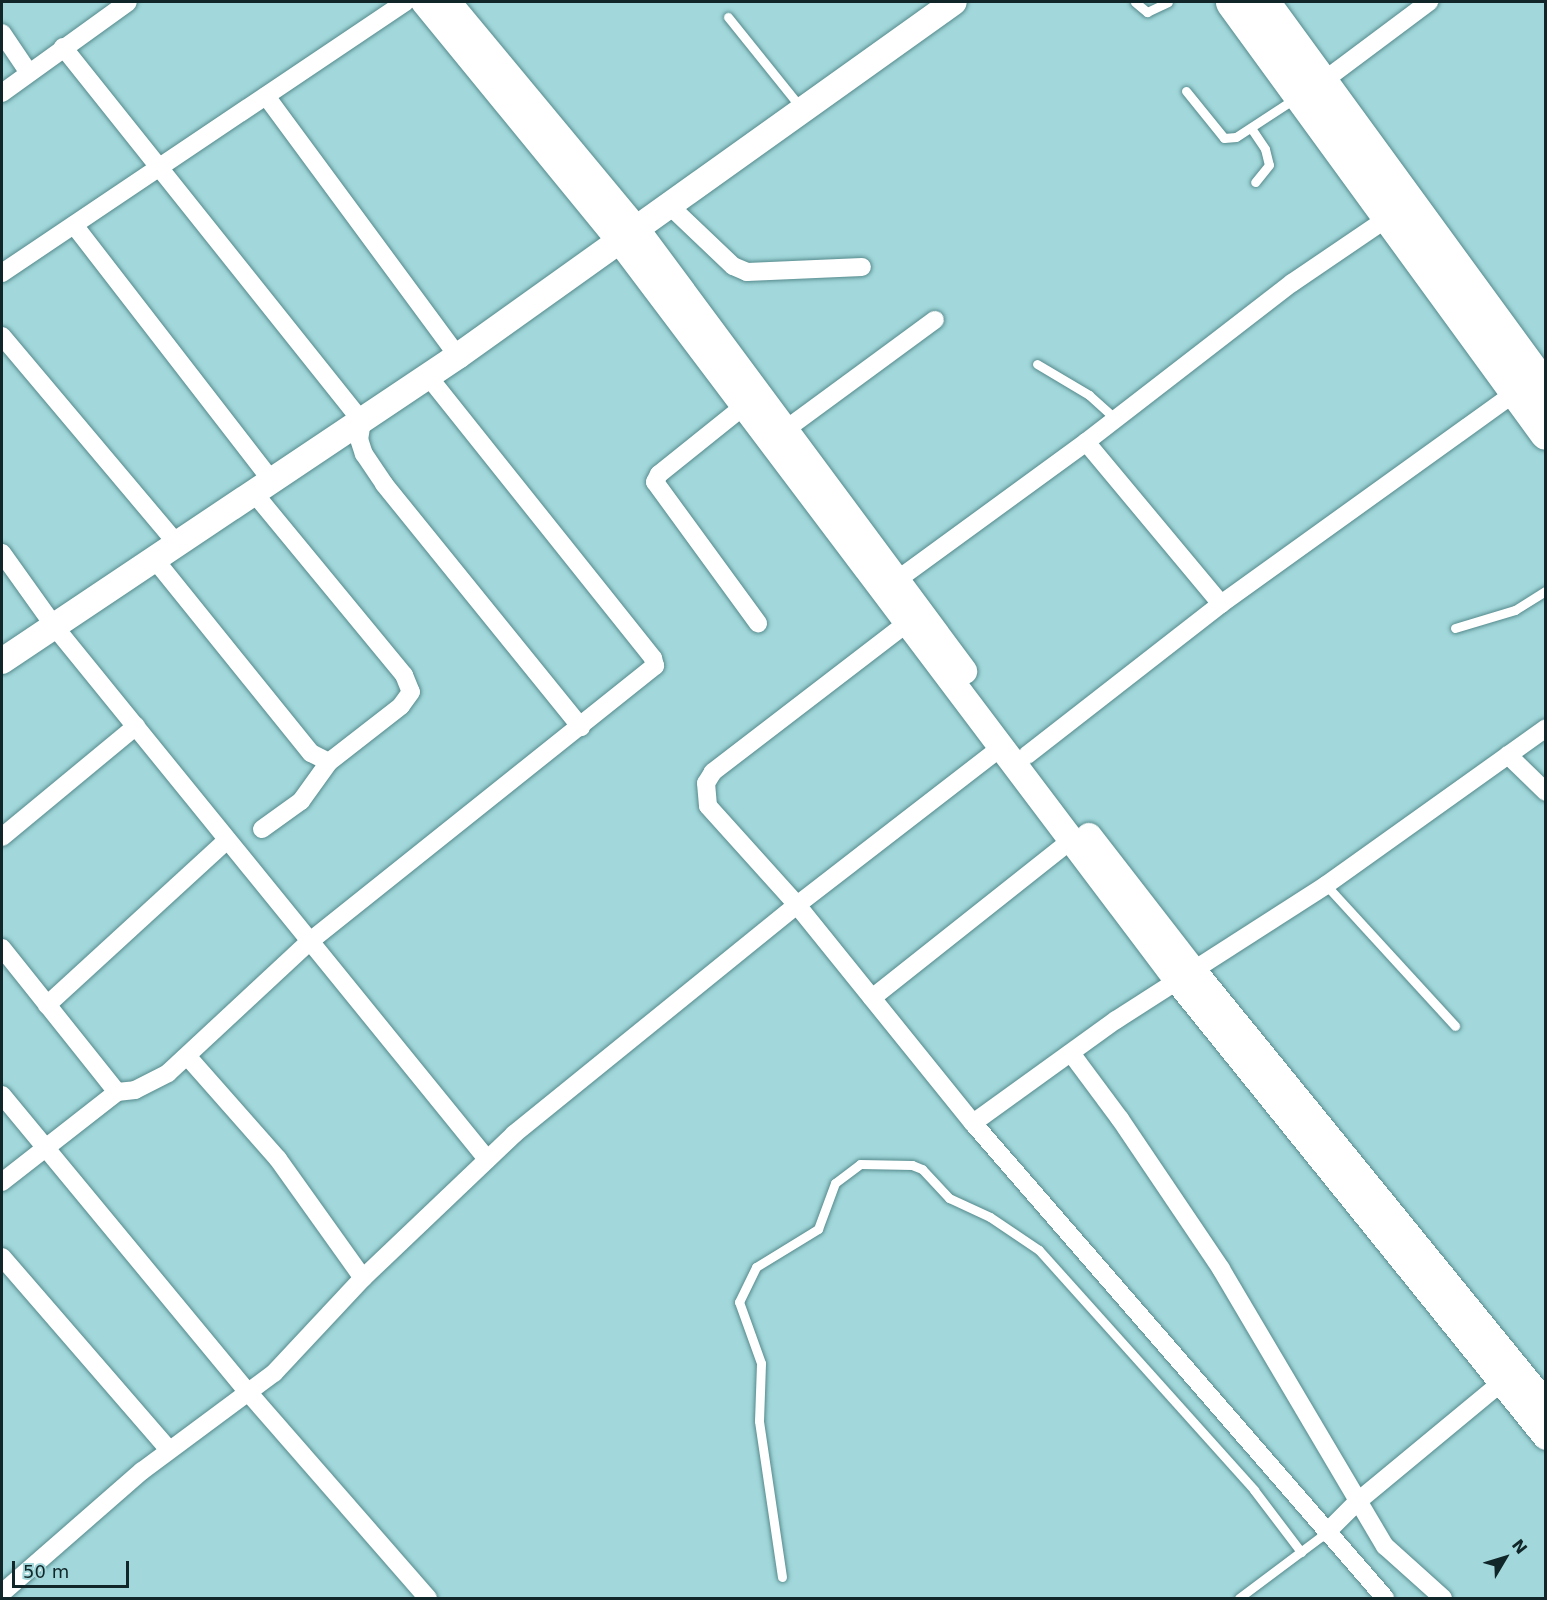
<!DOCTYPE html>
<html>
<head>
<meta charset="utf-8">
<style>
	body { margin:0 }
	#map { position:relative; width:1547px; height:1600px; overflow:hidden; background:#a2d8db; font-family:"DejaVu Sans",sans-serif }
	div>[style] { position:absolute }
	.roads { filter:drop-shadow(0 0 2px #568a8d) drop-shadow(0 0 2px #568a8d) }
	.lane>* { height:9px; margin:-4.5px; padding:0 4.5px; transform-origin:4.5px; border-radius:4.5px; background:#fff }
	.street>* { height:18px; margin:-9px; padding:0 9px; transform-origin:9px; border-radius:9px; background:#fff }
	.secondary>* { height:26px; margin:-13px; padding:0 13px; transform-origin:13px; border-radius:13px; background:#fff }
	.highway>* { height:33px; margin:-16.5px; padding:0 16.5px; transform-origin:16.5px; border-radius:16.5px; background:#fff }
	span { translate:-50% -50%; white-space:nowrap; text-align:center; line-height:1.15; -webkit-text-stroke:6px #a2d8db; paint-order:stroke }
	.frame { position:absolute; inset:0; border:3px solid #112628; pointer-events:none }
	.north { position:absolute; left:1475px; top:1528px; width:60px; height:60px; -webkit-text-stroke:4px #a2d8db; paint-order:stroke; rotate:52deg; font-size:16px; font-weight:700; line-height:24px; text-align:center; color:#112628 }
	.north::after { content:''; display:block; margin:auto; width:21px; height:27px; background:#112628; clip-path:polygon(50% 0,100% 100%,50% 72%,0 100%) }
	.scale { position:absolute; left:12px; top:1561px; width:117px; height:27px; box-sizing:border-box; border:3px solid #112628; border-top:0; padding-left:8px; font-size:18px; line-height:21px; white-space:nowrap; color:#112628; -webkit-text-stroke:4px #a2d8db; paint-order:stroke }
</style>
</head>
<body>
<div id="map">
	<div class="roads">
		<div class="lane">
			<i style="left:1135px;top:2px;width:16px;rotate:40deg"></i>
			<i style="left:1147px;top:12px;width:23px;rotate:-25deg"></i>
			<i style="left:728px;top:17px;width:118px;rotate:51.2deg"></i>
			<i style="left:1186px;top:91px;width:60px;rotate:51deg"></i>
			<i style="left:1224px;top:138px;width:12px;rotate:-5deg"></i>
			<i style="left:1236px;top:137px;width:69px;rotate:-33.2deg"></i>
			<i style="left:1251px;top:128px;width:25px;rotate:56deg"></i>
			<i style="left:1265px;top:149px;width:16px;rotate:76deg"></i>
			<i style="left:1269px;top:165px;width:22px;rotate:129deg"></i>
			<i style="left:1037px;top:364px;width:61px;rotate:30.8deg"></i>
			<i style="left:1089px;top:395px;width:36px;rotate:42deg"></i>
			<i style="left:1455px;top:628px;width:63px;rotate:-16.7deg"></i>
			<i style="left:1515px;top:610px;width:36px;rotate:-32deg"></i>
			<i style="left:1326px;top:885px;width:191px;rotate:47.5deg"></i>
			<i style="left:782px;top:1577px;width:158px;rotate:-98.4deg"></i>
			<i style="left:759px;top:1421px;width:58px;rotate:-88deg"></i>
			<i style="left:761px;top:1363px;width:65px;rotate:-109.8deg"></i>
			<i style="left:739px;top:1302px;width:39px;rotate:-64deg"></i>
			<i style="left:756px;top:1267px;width:73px;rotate:-31.5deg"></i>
			<i style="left:818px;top:1229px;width:49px;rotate:-69.7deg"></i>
			<i style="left:835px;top:1183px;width:31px;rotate:-37deg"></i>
			<i style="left:860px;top:1164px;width:52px;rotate:1.1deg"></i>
			<i style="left:912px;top:1165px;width:11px;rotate:22deg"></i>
			<i style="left:922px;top:1169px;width:40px;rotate:47deg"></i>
			<i style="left:949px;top:1198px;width:45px;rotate:24.9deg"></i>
			<i style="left:990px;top:1217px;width:59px;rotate:34deg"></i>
			<i style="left:1039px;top:1250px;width:322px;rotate:48.1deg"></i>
			<i style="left:1254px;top:1490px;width:78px;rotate:52.8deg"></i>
			<i style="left:1239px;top:1598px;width:109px;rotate:-36.8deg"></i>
		</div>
		<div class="street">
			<i style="left:2px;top:33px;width:48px;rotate:56deg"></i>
			<i style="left:63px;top:47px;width:479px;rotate:51.4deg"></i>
			<i style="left:362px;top:421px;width:18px;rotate:99deg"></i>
			<i style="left:359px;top:439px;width:16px;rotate:72deg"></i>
			<i style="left:364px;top:454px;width:36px;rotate:56deg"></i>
			<i style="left:384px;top:484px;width:313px;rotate:51deg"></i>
			<i style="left:1322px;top:82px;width:134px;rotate:-36.8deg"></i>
			<i style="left:2px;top:93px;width:155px;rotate:-35.8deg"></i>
			<i style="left:266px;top:96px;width:323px;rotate:53.6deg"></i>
			<i style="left:671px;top:207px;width:86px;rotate:43.6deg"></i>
			<i style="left:733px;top:266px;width:15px;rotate:23deg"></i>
			<i style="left:747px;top:272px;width:115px;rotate:-2.5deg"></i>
			<i style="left:74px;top:225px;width:324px;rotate:52.3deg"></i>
			<i style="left:2px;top:273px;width:486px;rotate:-33.9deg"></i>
			<i style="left:2px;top:336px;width:272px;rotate:49.9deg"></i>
			<i style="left:744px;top:406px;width:109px;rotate:141.3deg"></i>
			<i style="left:659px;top:474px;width:9px;rotate:117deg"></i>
			<i style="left:655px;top:482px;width:175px;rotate:53.9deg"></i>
			<i style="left:785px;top:430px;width:186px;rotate:-36.3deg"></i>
			<i style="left:1086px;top:442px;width:211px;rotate:50.2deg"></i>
			<i style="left:254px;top:493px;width:236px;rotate:50.5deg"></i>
			<i style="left:404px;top:675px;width:18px;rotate:68deg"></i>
			<i style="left:411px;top:692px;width:17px;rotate:126deg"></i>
			<i style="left:401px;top:706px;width:91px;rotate:142.1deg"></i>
			<i style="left:329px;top:762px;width:48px;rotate:125.7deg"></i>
			<i style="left:301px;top:801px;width:48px;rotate:144.3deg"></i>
			<i style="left:2px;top:553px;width:90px;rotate:54.5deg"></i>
			<i style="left:54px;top:626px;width:687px;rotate:50.91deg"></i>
			<i style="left:156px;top:561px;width:247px;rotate:51.1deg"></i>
			<i style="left:311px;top:753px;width:20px;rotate:27deg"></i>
			<i style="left:897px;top:580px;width:234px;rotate:-36.1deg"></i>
			<i style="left:1086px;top:442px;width:260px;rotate:-37.7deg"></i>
			<i style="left:1292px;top:283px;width:117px;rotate:-34.2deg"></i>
			<i style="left:907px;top:623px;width:245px;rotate:142.5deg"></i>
			<i style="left:713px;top:772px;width:13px;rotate:122deg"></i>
			<i style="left:706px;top:783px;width:23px;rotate:85deg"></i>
			<i style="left:708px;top:806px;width:133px;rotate:48deg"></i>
			<i style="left:797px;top:905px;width:280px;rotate:51.1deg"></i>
			<i style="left:973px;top:1123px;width:629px;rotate:49.06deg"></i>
			<i style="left:1027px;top:755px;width:246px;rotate:-37.9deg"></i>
			<i style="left:1221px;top:604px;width:365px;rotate:-35.7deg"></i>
			<i style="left:1508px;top:755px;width:53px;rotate:44.2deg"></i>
			<i style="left:2px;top:837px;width:174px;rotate:-39.6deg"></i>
			<i style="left:2px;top:948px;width:184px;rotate:51.4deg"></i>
			<i style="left:872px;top:998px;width:254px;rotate:-38.4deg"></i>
			<i style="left:47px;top:1005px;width:244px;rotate:-42.5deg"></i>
			<i style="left:1071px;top:1053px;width:82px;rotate:53.4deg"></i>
			<i style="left:1120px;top:1119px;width:181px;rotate:56deg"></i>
			<i style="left:1221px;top:1269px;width:322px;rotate:59.4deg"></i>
			<i style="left:1385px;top:1546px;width:78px;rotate:41.9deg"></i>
			<i style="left:188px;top:1057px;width:136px;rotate:48.6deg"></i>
			<i style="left:278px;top:1159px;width:146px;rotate:54.5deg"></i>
			<i style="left:2px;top:1095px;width:386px;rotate:50.4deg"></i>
			<i style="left:248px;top:1392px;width:274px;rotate:48.9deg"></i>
			<i style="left:973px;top:1123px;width:176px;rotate:-35.8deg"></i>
			<i style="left:1116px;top:1020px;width:250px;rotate:-32.7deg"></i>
			<i style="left:1326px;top:885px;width:270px;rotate:-35.5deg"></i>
			<i style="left:2px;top:1182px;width:146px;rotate:-38deg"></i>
			<i style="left:117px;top:1092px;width:18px;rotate:-6deg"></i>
			<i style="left:135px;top:1090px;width:37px;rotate:-27deg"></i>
			<i style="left:168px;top:1073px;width:192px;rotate:-42.9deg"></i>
			<i style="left:309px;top:942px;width:443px;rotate:-38.6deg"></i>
			<i style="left:655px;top:666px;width:8px;rotate:-104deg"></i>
			<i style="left:653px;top:658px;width:361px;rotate:-128.6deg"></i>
			<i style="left:2px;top:1257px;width:255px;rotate:49.1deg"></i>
			<i style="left:1326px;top:1533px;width:44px;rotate:-45deg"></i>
			<i style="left:1357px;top:1502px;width:188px;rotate:-39.6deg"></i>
			<i style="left:2px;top:1593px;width:186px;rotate:-41.1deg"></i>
			<i style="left:142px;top:1471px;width:164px;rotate:-36.6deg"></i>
			<i style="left:274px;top:1373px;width:130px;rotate:-46.9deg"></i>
			<i style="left:363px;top:1278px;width:209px;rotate:-43.6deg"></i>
			<i style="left:514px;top:1134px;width:364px;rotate:-39deg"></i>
			<i style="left:797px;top:905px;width:257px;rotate:-37.7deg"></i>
		</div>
		<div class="secondary">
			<i style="left:424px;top:2px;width:311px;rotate:50.7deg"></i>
			<i style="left:621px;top:243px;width:923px;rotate:52.97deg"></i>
			<i style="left:1177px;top:980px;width:587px;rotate:51.08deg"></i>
			<i style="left:448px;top:2px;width:298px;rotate:50.3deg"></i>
			<i style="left:638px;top:231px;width:548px;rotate:53.46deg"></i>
			<i style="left:2px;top:661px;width:549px;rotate:-33.78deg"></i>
			<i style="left:458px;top:356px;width:609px;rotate:-35.52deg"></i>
			<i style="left:1089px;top:836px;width:170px;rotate:52.2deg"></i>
			<i style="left:1193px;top:970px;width:559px;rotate:50.88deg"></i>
		</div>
		<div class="highway">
			<i style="left:1232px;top:2px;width:533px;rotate:53.93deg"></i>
			<i style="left:1263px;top:2px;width:480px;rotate:53.9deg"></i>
		</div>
	</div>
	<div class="frame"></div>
	<div class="north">N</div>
	<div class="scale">50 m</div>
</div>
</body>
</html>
